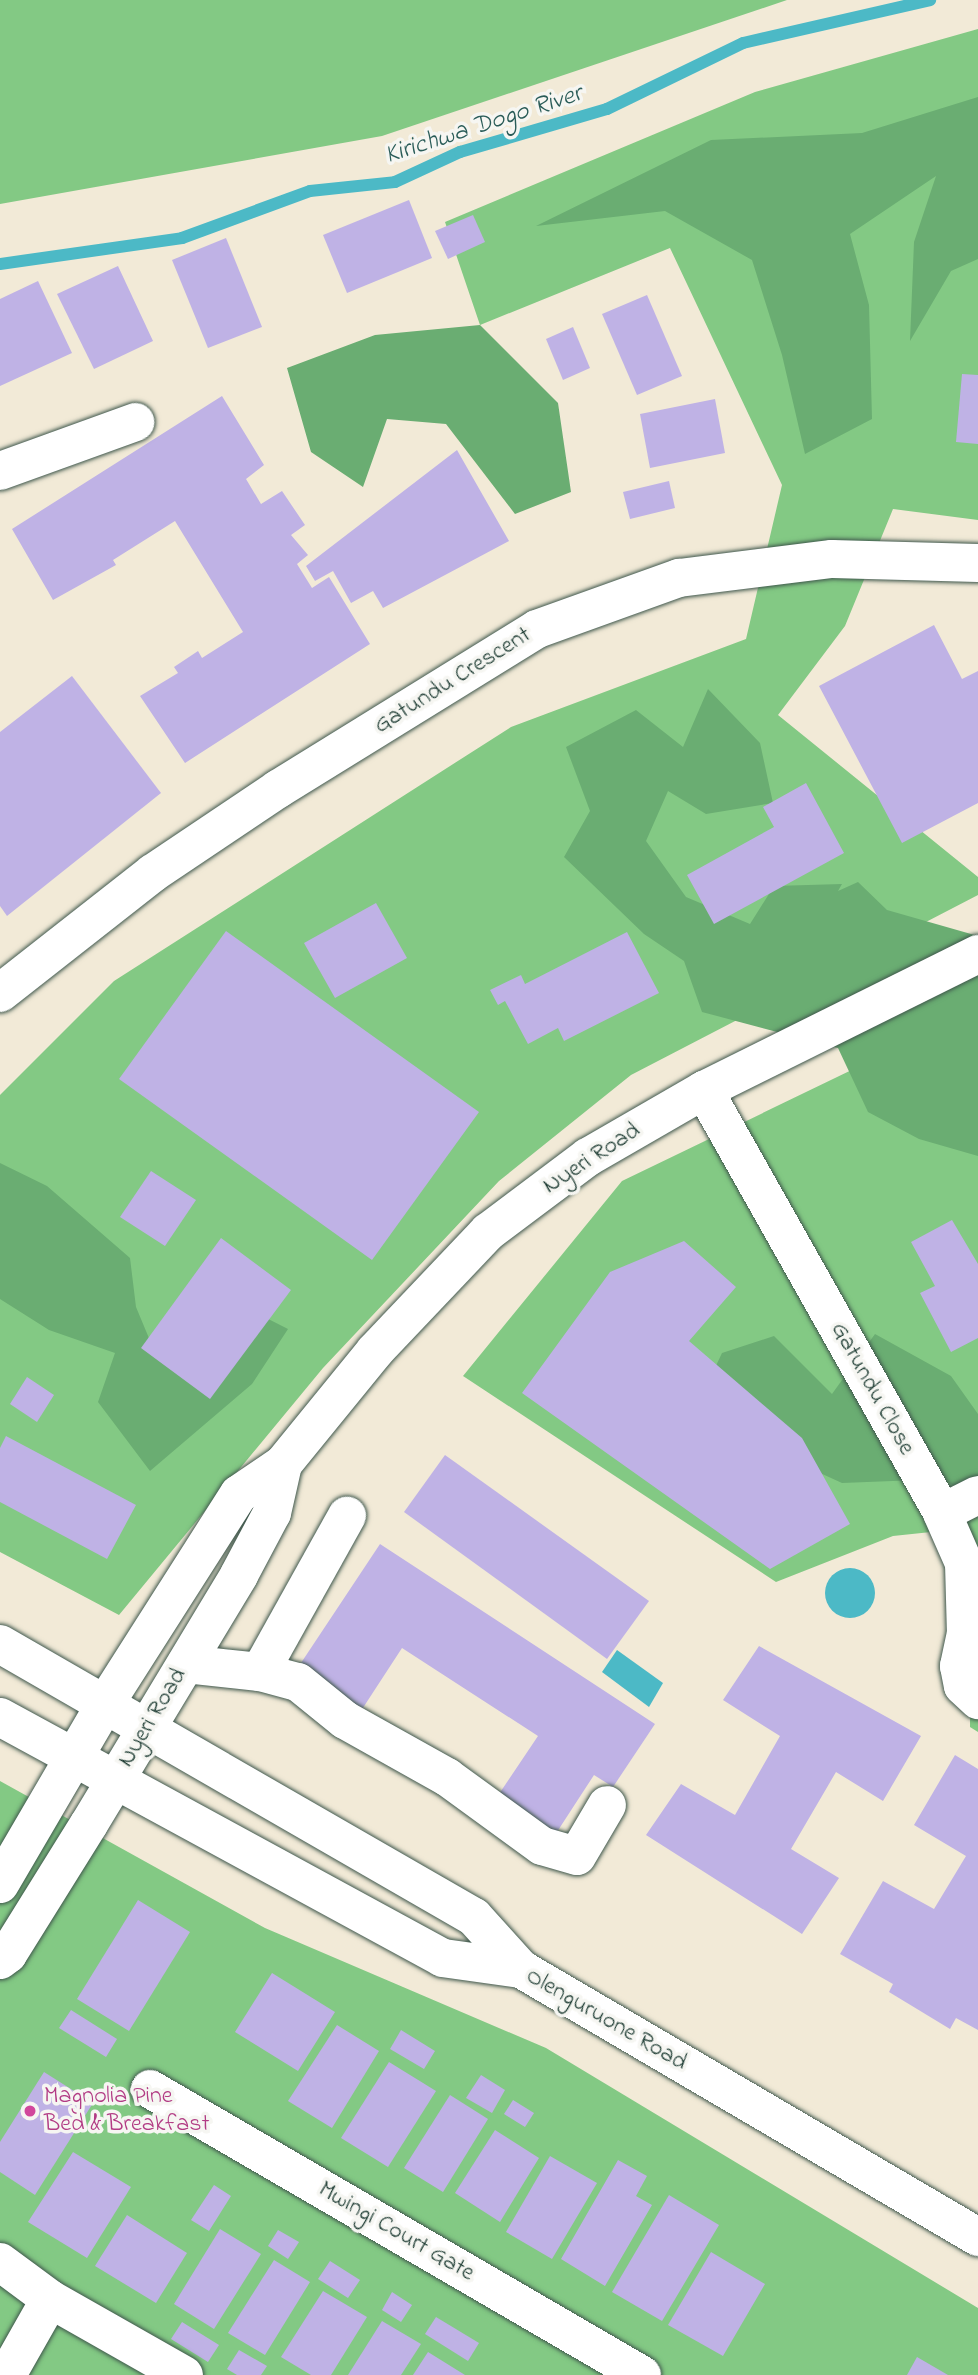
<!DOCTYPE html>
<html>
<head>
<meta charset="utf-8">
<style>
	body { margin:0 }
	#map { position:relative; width:978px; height:2375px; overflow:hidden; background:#f2ead7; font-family:"Indie Flower",sans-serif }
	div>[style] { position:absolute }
	.green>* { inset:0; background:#83c984 }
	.forest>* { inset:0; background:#6aad72 }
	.water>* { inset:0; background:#4cb9c6 }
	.round { border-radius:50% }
	.stream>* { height:12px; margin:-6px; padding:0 6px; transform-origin:6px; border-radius:6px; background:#4cb9c6 }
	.building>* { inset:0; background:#bfb2e5 }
	.roads { filter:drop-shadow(0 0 2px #3f574c) drop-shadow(0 0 2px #3f574c) }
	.minor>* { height:38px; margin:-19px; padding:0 19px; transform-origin:19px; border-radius:19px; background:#fff }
	.dots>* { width:19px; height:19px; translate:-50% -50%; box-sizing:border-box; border:4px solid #f6f6f2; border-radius:50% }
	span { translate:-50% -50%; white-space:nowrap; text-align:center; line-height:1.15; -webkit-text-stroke:7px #f6f6f2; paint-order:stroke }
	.street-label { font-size:24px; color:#1f3d34 }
	.hotel-label { font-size:24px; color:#b23c85 }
	.left { translate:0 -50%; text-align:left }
	.water-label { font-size:26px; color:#2a5c58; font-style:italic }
</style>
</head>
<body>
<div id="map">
	<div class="green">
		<i style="clip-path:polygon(0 0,787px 0,382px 136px,0 204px)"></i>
		<i style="clip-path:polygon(978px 29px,978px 520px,893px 509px,845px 626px,778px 715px,978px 877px,978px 895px,631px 1075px,499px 1181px,323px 1368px,119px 1615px,0 1552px,0 1095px,114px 981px,511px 727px,746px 639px,782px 485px,670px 248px,480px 325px,445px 222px,755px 92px)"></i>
		<i style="clip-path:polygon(978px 1009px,978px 1732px,970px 1727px,969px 1528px,893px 1536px,776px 1582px,463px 1376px,622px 1181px)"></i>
		<i style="clip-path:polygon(0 1781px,265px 1928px,546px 2048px,978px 2308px,978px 2375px,0 2375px)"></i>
	</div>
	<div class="forest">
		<i style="clip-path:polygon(978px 97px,978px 259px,951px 271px,910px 341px,914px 242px,936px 176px,850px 234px,869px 305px,872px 419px,805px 454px,782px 355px,752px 260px,665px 211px,536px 226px,711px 140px,862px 133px)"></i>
		<i style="clip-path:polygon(480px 325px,558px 403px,571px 492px,515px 514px,446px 424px,387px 419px,363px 487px,311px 452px,287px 368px,375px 335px)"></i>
		<i style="clip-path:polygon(708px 689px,760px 743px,773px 803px,706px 814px,668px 791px,646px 841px,686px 897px,750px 924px,774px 886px,842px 884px,838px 891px,858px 882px,887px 910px,978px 936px,978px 1156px,919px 1139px,868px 1112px,838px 1048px,702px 1012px,684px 961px,644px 934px,564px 857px,590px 811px,566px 747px,636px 710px,683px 747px)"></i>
		<i style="clip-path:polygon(0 1163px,47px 1186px,130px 1258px,136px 1307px,156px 1355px,237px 1303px,288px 1329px,252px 1384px,150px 1471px,98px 1402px,115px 1353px,49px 1330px,0 1299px)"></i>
		<i style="clip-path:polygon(875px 1334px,951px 1376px,978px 1414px,978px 1501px,943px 1479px,842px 1483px,774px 1452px,679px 1444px,722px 1353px,774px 1336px,832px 1394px)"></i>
	</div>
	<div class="water">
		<i class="round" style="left:825px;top:1568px;width:50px;height:50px"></i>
		<i style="clip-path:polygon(617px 1650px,663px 1683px,649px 1707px,602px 1672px)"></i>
	</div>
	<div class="stream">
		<i style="left:0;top:264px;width:184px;rotate:-8.1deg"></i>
		<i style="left:182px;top:238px;width:136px;rotate:-20.2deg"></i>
		<i style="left:310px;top:191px;width:85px;rotate:-6deg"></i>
		<i style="left:395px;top:182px;width:72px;rotate:-24.8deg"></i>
		<i style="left:460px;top:152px;width:153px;rotate:-16.3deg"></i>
		<i style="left:607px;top:109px;width:151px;rotate:-25.9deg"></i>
		<i style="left:743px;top:43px;width:192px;rotate:-12.9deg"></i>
	</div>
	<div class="building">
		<i style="clip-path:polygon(409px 200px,432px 258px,347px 293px,323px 235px)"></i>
		<i style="clip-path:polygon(473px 215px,485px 242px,448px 259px,435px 231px)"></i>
		<i style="clip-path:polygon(226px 238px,262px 327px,208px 348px,172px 260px)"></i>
		<i style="clip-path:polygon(118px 266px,153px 341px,94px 369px,57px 294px)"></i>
		<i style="clip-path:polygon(38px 281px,72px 353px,0 386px,0 299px)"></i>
		<i style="clip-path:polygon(647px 295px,682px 376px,637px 395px,602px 314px)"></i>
		<i style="clip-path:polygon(573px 327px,590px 368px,563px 380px,546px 339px)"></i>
		<i style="clip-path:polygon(962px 374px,978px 375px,978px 444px,956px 442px)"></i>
		<i style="clip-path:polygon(222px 396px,264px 465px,246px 479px,261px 504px,282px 491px,305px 525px,291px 535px,308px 555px,297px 564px,312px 588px,329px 577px,370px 644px,185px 763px,140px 696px,178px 673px,174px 667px,198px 651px,202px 658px,243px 632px,175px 521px,113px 560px,116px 565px,53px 600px,12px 529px)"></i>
		<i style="clip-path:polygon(715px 399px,725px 453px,650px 468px,640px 414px)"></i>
		<i style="clip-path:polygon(457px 450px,509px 541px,383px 608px,373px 591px,351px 603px,333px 571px,315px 581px,306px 566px)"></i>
		<i style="clip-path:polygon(669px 481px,675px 508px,630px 519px,623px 492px)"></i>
		<i style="clip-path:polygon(934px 625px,962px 679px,978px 671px,978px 803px,902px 843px,819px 686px)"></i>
		<i style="clip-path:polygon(72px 676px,161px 793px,7px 916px,0 906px,0 732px)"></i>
		<i style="clip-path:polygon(806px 783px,844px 853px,714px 924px,687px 875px,774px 827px,763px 807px)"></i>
		<i style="clip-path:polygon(376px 903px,407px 958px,335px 998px,304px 943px)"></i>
		<i style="clip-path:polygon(226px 931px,479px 1112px,372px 1260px,119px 1079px)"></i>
		<i style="clip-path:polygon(627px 932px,659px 993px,564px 1041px,558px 1028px,528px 1044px,505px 1001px,498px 1005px,490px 990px,521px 975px,525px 984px)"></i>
		<i style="clip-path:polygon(151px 1171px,196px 1200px,165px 1246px,120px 1217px)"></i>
		<i style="clip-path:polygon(952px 1220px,978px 1264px,978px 1338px,951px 1352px,920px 1293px,935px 1286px,911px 1242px)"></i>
		<i style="clip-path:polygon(221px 1238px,291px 1290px,210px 1399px,141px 1348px)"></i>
		<i style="clip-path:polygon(684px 1241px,736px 1287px,689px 1341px,802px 1438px,850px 1524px,770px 1569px,522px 1393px,610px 1272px)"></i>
		<i style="clip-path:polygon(27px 1377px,54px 1395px,37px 1422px,10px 1404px)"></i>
		<i style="clip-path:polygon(6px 1436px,136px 1505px,107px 1559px,0 1502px,0 1448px)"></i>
		<i style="clip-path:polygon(445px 1455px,649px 1601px,607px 1659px,404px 1512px)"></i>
		<i style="clip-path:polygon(380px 1544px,655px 1724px,613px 1787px,594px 1775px,555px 1835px,497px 1797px,538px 1736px,402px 1648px,357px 1717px,293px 1675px)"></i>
		<i style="clip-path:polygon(759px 1646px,921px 1736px,883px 1801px,836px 1772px,791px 1849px,839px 1878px,802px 1934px,646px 1835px,681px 1784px,735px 1815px,780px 1736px,723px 1700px)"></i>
		<i style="clip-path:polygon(955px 1755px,978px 1769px,978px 2030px,956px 2018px,950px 2029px,889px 1992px,893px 1984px,840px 1954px,883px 1881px,934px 1909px,966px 1856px,914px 1825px)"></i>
		<i style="clip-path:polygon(138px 1900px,190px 1932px,129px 2031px,77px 1999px)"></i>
		<i style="clip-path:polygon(272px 1973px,335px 2012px,298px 2071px,235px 2032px)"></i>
		<i style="clip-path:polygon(71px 2010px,117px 2039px,106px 2057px,59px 2028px)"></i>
		<i style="clip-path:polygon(337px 2025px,379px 2051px,332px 2128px,288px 2101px)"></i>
		<i style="clip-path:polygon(401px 2030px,435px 2051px,424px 2069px,390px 2049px)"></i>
		<i style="clip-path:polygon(389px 2062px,436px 2091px,388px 2167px,341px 2138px)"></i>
		<i style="clip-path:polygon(44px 2072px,93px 2103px,35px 2195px,0 2172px,0 2142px)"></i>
		<i style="clip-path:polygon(481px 2075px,505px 2090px,492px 2113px,466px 2098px)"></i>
		<i style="clip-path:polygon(450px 2095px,488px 2119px,443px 2192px,404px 2168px)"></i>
		<i style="clip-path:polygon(513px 2100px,534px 2113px,525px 2127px,504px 2114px)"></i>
		<i style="clip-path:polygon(495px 2130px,539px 2158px,500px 2222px,455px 2193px)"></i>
		<i style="clip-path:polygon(73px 2152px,131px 2187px,87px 2258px,28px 2222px)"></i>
		<i style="clip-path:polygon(550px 2156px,597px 2183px,552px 2259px,506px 2232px)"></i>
		<i style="clip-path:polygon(618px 2160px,647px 2176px,636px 2196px,652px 2205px,605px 2286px,561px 2259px)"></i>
		<i style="clip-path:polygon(214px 2185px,231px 2196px,209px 2231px,191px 2220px)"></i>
		<i style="clip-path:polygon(669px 2195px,719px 2225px,662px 2321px,612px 2292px)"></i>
		<i style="clip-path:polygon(127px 2215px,187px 2253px,156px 2303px,95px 2266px)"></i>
		<i style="clip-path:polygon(220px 2229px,261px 2254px,214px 2329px,174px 2304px)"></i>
		<i style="clip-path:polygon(278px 2230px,299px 2242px,288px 2259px,268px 2246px)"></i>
		<i style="clip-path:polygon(711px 2252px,765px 2284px,723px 2356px,668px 2325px)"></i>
		<i style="clip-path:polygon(274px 2260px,310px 2282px,265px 2355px,228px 2333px)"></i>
		<i style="clip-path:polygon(330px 2261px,360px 2280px,348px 2298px,318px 2279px)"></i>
		<i style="clip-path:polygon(323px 2291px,367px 2317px,331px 2375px,311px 2375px,281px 2357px)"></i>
		<i style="clip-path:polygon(392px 2292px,412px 2305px,401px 2322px,382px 2310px)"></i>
		<i style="clip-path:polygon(436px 2317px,479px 2343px,468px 2361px,425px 2334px)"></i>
		<i style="clip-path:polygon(382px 2321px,421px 2344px,401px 2375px,348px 2375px)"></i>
		<i style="clip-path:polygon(182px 2322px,219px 2345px,208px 2362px,171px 2339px)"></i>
		<i style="clip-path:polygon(239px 2350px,267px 2366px,261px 2375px,237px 2375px,227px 2369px)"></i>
		<i style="clip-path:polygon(428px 2352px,465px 2375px,413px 2375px)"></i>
		<i style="clip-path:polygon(917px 2357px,948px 2375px,907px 2375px)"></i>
	</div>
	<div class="roads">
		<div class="minor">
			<i style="left:0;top:471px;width:144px;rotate:-19.9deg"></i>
			<i style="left:0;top:993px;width:194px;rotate:-38.1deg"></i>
			<i style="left:153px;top:873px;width:151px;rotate:-33.9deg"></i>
			<i style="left:278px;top:789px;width:304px;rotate:-31.7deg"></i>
			<i style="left:537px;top:629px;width:151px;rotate:-19.8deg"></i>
			<i style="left:679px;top:578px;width:154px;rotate:-7.1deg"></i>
			<i style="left:832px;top:559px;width:146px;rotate:1.6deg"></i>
			<i style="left:704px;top:1090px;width:485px;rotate:60.6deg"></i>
			<i style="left:942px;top:1513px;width:55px;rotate:66.3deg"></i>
			<i style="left:964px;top:1563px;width:70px;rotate:88.4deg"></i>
			<i style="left:966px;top:1633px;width:34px;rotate:102deg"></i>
			<i style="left:959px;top:1666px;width:20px;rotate:79deg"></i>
			<i style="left:963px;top:1686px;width:21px;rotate:43deg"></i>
			<i style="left:942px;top:1513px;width:40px;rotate:-26.6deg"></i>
			<i style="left:0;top:1644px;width:547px;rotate:29.94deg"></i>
			<i style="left:474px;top:1917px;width:70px;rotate:47.9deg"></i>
			<i style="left:186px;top:1664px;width:74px;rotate:6.2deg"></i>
			<i style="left:260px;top:1672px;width:39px;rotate:15deg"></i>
			<i style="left:298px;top:1682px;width:60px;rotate:39deg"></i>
			<i style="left:345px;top:1720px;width:117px;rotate:29.2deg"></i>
			<i style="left:447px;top:1777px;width:117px;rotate:36deg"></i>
			<i style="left:542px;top:1846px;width:36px;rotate:16deg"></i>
			<i style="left:577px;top:1856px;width:59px;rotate:-59.5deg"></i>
			<i style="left:260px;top:1672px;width:179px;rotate:-60.9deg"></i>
			<i style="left:0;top:1717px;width:504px;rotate:28.55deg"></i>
			<i style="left:443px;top:1958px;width:79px;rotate:8deg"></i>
			<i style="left:521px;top:1969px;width:530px;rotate:30.39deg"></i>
			<i style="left:0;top:1884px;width:208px;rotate:-59.7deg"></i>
			<i style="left:105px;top:1704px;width:249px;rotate:-57.5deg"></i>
			<i style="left:239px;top:1494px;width:53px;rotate:-34.3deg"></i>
			<i style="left:283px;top:1464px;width:146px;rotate:-50.8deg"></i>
			<i style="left:375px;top:1351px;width:164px;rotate:-46.5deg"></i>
			<i style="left:488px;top:1232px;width:125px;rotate:-36.9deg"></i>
			<i style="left:588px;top:1157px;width:134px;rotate:-30deg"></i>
			<i style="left:704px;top:1090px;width:306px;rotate:-26.4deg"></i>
			<i style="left:0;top:1960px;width:10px;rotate:-37deg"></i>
			<i style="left:8px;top:1954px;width:153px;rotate:-58.1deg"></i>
			<i style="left:89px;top:1824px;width:291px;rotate:-58.9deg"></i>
			<i style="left:239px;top:1575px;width:70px;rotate:-62deg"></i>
			<i style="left:272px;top:1513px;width:50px;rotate:-77.3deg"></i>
			<i style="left:150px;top:2089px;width:569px;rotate:30.17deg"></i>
			<i style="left:0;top:2262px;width:62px;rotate:36.5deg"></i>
			<i style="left:50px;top:2299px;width:154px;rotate:29.6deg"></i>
			<i style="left:7px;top:2375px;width:87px;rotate:-60.5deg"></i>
		</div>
	</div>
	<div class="dots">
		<i style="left:30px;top:2111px;background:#d1479c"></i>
	</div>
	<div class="street-label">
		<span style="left:453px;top:681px;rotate:-32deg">Gatundu Crescent</span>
		<span style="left:592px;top:1159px;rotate:-33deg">Nyeri Road</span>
		<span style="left:872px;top:1389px;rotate:61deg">Gatundu Close</span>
		<span style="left:153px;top:1718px;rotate:-59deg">Nyeri Road</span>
		<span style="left:606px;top:2020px;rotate:30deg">Olenguruone Road</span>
		<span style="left:396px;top:2232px;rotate:30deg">Mwingi Court Gate</span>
	</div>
	<div class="hotel-label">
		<span class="left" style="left:44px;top:2111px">Magnolia Pine<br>Bed &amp; Breakfast</span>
	</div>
	<div class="water-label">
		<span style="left:484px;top:126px;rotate:-18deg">Kirichwa Dogo River</span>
	</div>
</div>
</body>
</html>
